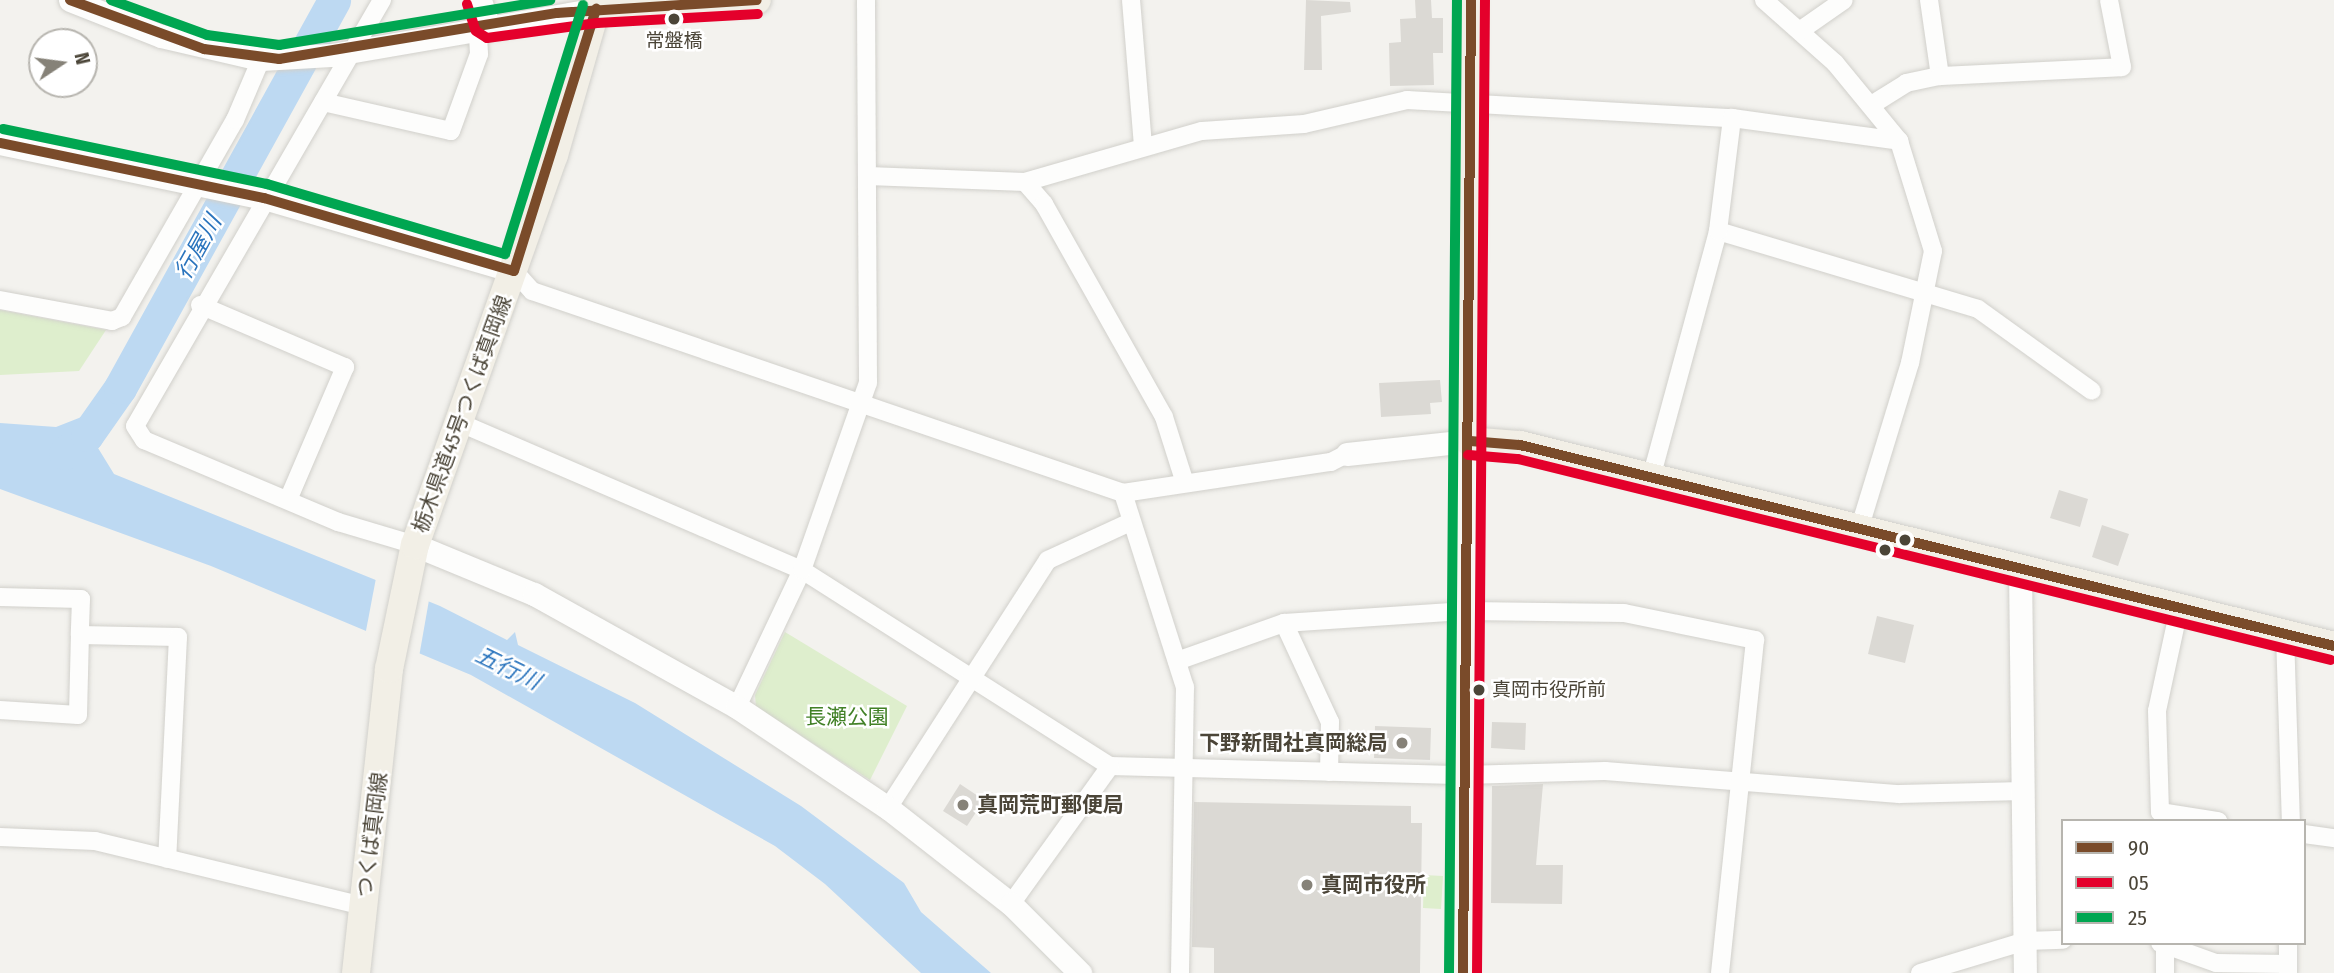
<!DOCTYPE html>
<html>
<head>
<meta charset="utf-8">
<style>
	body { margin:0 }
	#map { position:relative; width:2334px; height:973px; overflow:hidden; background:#f3f2ee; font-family:"Fira Sans Condensed","Noto Sans JP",sans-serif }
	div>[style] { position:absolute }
	.green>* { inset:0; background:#deeecd }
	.water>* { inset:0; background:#bdd9f2 }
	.pier>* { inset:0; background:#f3f2ee }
	.river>* { height:33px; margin:-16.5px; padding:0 16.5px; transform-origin:16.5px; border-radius:16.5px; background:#bdd9f2 }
	.building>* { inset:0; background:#dbd9d4 }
	.roads { filter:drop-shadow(0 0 2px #d1d0cb) drop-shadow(0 0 2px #d1d0cb) }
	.minor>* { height:18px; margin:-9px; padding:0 9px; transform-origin:9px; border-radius:9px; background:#fdfdfc }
	.tertiary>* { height:23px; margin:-11.5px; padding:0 11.5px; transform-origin:11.5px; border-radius:11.5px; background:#fdfdfc }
	.secondary>* { height:24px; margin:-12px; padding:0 12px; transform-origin:12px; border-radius:12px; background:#f7f6f1 }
	.primary>* { height:28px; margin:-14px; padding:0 14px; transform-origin:14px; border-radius:14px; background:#f2efe6 }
	.bus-1>* { height:10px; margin:-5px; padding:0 5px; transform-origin:5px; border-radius:5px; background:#7a4b2a }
	.bus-2>* { height:10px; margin:-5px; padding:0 5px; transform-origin:5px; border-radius:5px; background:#e4002b }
	.bus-3>* { height:10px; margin:-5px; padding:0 5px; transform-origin:5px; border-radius:5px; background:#00a651 }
	.dots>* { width:19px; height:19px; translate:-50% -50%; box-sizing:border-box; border:4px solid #fff; border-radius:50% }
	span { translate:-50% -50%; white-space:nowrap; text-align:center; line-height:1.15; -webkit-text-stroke:5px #fff; paint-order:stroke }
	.bus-label { font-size:19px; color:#4b4538 }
	.left { translate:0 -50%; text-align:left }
	.street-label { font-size:21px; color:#4b4538 }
	.park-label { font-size:21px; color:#428127 }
	.poi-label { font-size:21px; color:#4b4538; font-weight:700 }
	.right { translate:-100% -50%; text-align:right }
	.water-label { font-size:23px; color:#2a74bd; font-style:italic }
	.legend { position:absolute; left:2061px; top:819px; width:245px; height:126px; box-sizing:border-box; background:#fff; border:2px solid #b7b5af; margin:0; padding:9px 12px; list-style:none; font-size:21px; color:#4b4538 }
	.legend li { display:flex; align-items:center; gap:14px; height:35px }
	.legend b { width:35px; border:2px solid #b7b5af }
	.north { position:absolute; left:28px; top:28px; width:70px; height:70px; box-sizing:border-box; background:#fff; border:2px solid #b7b5af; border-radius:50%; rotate:77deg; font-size:19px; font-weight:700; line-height:28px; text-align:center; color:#4b4538 }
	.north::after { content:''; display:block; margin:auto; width:24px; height:32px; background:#868278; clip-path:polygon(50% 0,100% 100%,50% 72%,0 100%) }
</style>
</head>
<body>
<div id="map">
	<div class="green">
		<i style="clip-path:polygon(0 310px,106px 330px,79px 371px,0 375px)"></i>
		<i style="clip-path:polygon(785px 632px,907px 706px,870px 780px,756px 707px,755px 695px)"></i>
		<i style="clip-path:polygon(1424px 875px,1443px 876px,1441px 909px,1423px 908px)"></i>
	</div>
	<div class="water">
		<i style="clip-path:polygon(84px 416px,103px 427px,98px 448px,114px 474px,440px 606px,507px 640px,515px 632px,518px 645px,635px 703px,801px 806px,904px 883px,921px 912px,991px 973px,921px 973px,825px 884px,775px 846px,471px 675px,211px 566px,0 489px,0 423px,56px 427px)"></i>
	</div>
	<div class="pier">
		<i style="clip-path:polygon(376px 578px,429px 600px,419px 657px,365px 636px)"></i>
	</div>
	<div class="river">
		<i style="left:65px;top:453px;width:28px;rotate:-39deg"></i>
		<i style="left:87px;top:435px;width:57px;rotate:-54.9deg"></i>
		<i style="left:120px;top:388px;width:443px;rotate:-61.1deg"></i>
	</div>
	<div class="building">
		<i style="clip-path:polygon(1306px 0,1350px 2px,1351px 12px,1321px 16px,1322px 70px,1304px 70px)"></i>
		<i style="clip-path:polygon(1415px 0,1431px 0,1432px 18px,1443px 18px,1443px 53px,1433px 53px,1434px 85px,1390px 86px,1389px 43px,1401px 42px,1400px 19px,1416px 18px)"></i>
		<i style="clip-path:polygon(1440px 380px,1442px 402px,1430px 403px,1431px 414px,1381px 417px,1379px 383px)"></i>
		<i style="clip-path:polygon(2059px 490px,2088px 499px,2080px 527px,2050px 518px)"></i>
		<i style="clip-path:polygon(2102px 525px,2129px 534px,2118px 566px,2092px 557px)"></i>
		<i style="clip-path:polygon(1877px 616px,1914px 625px,1905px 663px,1868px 654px)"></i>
		<i style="clip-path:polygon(1492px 722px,1526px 723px,1525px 750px,1491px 748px)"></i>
		<i style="clip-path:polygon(1375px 726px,1431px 728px,1430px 760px,1374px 758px)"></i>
		<i style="clip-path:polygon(960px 784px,984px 800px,967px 826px,943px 811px)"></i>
		<i style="clip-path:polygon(1543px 784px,1536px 865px,1563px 865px,1562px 904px,1491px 903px,1492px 786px)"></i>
		<i style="clip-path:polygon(1194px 802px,1411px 806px,1411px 823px,1422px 823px,1420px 973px,1214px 973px,1214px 948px,1192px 947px)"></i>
	</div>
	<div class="roads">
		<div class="minor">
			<i style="left:382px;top:0;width:492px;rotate:120.1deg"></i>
			<i style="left:135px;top:426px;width:17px;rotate:57deg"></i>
			<i style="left:144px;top:440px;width:211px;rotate:22.9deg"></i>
			<i style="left:338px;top:522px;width:80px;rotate:16.6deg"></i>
			<i style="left:1131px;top:0;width:147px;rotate:85.3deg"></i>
			<i style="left:1764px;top:0;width:95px;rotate:41.6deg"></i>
			<i style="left:1835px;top:63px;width:101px;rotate:50.6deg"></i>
			<i style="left:1899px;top:141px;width:115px;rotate:72.8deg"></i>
			<i style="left:1933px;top:251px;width:114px;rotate:101.6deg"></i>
			<i style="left:1910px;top:363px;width:175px;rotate:107deg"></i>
			<i style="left:1929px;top:0;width:77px;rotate:81.8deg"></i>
			<i style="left:1801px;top:30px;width:52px;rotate:-34.9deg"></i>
			<i style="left:323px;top:102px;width:131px;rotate:12.8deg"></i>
			<i style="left:451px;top:131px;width:82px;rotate:-70deg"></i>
			<i style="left:479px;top:54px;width:17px;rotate:-93deg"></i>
			<i style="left:478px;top:37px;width:16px;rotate:-52deg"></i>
			<i style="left:1873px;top:104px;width:39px;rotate:-32deg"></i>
			<i style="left:1906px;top:83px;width:35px;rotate:-12deg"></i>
			<i style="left:1940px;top:76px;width:182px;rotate:-2.8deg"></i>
			<i style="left:2122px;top:67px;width:68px;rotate:-101deg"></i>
			<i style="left:868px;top:176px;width:157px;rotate:2.2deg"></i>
			<i style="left:1025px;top:182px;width:184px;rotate:-16.1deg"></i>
			<i style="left:1202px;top:131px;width:102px;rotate:-3.9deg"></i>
			<i style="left:1304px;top:124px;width:106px;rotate:-13.1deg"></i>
			<i style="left:1407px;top:100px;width:325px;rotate:3.2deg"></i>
			<i style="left:1732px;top:118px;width:169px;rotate:7.8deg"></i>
			<i style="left:1025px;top:182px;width:29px;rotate:49deg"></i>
			<i style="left:1044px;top:204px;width:244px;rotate:60.6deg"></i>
			<i style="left:1164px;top:417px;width:66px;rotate:72.4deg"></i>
			<i style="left:1718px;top:231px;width:271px;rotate:16.7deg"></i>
			<i style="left:1978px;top:309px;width:140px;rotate:35.7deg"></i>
			<i style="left:514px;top:271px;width:27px;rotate:48deg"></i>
			<i style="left:532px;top:291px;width:625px;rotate:18.87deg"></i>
			<i style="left:1123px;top:493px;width:210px;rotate:-8.5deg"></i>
			<i style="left:1331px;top:462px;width:18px;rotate:-27deg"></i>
			<i style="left:0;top:300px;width:114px;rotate:10.6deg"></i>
			<i style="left:112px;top:321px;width:11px;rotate:-22deg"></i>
			<i style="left:122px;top:317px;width:227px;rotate:-60.2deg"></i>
			<i style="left:235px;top:120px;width:66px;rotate:-66.9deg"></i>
			<i style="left:200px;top:305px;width:158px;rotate:23.2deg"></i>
			<i style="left:345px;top:367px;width:145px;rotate:113.2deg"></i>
			<i style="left:458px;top:422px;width:374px;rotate:23.3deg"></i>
			<i style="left:802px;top:570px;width:365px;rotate:32.5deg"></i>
			<i style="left:1110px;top:766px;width:355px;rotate:1.5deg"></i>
			<i style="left:1465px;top:775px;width:140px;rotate:-1.6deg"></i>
			<i style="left:1605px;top:771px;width:295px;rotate:4.5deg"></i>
			<i style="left:1899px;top:794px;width:125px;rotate:-1.4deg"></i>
			<i style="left:1651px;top:478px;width:256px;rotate:-74.8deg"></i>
			<i style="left:1718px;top:231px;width:114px;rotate:-82.9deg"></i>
			<i style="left:1123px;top:493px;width:204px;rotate:72.3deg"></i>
			<i style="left:1185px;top:687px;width:286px;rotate:91deg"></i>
			<i style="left:0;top:597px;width:81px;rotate:1.4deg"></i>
			<i style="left:81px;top:599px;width:36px;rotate:92deg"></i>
			<i style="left:80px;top:635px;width:98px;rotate:1.2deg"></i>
			<i style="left:178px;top:637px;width:222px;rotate:92.8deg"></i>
			<i style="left:2179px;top:609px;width:104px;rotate:102.2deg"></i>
			<i style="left:2157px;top:711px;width:101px;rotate:88.3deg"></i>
			<i style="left:2160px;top:812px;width:59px;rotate:8.8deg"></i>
			<i style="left:1284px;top:623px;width:109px;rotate:65.1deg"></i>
			<i style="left:1330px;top:722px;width:50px;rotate:91.1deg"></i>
			<i style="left:2285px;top:634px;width:187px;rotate:88.2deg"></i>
			<i style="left:1177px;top:661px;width:114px;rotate:-19.6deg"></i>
			<i style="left:1284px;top:623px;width:183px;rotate:-3.8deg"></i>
			<i style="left:1467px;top:611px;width:157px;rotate:0.7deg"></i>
			<i style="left:1624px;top:613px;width:134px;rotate:11.6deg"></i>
			<i style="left:1755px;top:640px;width:335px;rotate:96deg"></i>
			<i style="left:737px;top:707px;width:152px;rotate:-64.6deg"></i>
			<i style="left:802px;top:570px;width:198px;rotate:-70.6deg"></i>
			<i style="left:868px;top:383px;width:383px;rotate:-90.3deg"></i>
			<i style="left:0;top:710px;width:78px;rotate:3.7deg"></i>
			<i style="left:78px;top:715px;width:80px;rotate:-88.6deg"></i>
			<i style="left:888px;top:808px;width:295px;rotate:-57.2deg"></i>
			<i style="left:1048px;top:560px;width:88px;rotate:-24.8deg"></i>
			<i style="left:2304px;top:834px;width:30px;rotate:8deg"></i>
			<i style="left:0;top:837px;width:95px;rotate:2.4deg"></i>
			<i style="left:95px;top:841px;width:276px;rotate:13.6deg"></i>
			<i style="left:1011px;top:904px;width:170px;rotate:-54.3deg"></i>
			<i style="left:2160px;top:943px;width:59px;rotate:19.7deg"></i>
			<i style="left:2216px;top:963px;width:72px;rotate:0.8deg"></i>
			<i style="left:2165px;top:945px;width:28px;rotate:90deg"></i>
			<i style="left:1920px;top:973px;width:110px;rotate:-16.9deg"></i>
			<i style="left:2025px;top:941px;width:38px;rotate:-2deg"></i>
			<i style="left:2288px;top:973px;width:30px;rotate:-90deg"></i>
		</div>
		<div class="tertiary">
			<i style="left:70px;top:0;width:98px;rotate:21.6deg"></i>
			<i style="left:161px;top:36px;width:103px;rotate:13deg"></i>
			<i style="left:261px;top:59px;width:70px;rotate:-3.3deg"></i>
			<i style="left:331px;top:55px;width:269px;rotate:-9.8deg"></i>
			<i style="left:480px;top:0;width:25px;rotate:72deg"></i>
			<i style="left:0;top:143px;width:270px;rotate:11.8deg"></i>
			<i style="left:264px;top:198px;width:260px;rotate:16.3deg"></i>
			<i style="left:1347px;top:454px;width:123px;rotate:-6.1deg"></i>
			<i style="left:415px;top:545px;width:129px;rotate:22.4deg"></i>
			<i style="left:534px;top:594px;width:232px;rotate:29.1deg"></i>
			<i style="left:737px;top:707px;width:182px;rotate:33.8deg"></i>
			<i style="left:888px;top:808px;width:156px;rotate:38deg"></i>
			<i style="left:1011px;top:904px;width:98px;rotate:45deg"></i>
			<i style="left:2020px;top:570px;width:403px;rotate:89.3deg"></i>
		</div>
		<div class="secondary">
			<i style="left:1463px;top:973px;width:532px;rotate:-89.35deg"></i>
		</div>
		<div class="primary">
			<i style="left:1471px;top:0;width:441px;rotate:90.3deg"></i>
			<i style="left:1469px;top:441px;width:51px;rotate:4.5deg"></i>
			<i style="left:1520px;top:445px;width:838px;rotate:13.87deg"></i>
			<i style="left:356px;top:973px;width:306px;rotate:-83.8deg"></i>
			<i style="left:389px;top:669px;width:127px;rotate:-78.2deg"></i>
			<i style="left:415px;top:545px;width:414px;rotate:-70.4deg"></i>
			<i style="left:554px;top:155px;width:152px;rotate:-74deg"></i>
			<i style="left:596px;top:9px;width:161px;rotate:-3.2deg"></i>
		</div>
	</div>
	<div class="bus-1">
		<i style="left:70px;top:0;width:143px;rotate:20.1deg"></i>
		<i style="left:204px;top:49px;width:76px;rotate:7.6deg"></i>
		<i style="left:279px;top:59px;width:282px;rotate:-9.4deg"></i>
		<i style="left:557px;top:13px;width:200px;rotate:-3.7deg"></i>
		<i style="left:0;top:143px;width:270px;rotate:11.8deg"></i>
		<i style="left:264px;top:198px;width:260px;rotate:16.3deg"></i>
		<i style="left:514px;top:271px;width:275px;rotate:-72.6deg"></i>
		<i style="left:1469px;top:441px;width:51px;rotate:4.5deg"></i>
		<i style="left:1520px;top:445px;width:838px;rotate:13.87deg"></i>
		<i style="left:1463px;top:973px;width:973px;rotate:-89.53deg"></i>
	</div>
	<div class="bus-2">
		<i style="left:467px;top:4px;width:28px;rotate:72deg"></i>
		<i style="left:476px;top:31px;width:13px;rotate:32deg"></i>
		<i style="left:487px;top:38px;width:111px;rotate:-7.8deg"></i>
		<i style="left:597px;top:23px;width:161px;rotate:-3.2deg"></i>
		<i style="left:1468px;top:455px;width:50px;rotate:4.6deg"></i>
		<i style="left:1518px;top:459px;width:837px;rotate:13.89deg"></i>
		<i style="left:1477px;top:973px;width:973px;rotate:-89.53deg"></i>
	</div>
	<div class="bus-3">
		<i style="left:111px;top:0;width:102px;rotate:20deg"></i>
		<i style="left:207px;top:35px;width:73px;rotate:7.9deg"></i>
		<i style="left:279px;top:45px;width:275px;rotate:-9.4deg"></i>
		<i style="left:3px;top:129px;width:270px;rotate:11.8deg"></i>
		<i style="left:267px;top:184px;width:248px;rotate:16.4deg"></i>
		<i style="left:505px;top:254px;width:261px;rotate:-72.6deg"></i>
		<i style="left:1449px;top:973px;width:973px;rotate:-89.53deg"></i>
	</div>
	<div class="dots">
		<i style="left:674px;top:19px;background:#4b4538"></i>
		<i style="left:1905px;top:540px;background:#4b4538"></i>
		<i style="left:1885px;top:550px;background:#4b4538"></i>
		<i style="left:1479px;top:690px;background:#4b4538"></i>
		<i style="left:1402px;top:743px;background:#868278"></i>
		<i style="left:963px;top:805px;background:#868278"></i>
		<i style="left:1307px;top:885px;background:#868278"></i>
	</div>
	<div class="bus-label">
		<span style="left:674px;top:41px">常盤橋</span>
		<span class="left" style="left:1492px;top:690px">真岡市役所前</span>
	</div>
	<div class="street-label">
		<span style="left:462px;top:414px;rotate:-70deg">栃木県道45号つくば真岡線</span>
		<span style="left:372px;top:835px;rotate:-83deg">つくば真岡線</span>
	</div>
	<div class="park-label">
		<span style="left:847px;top:717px">長瀬公園</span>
	</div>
	<div class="poi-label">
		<span class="right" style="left:1388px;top:743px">下野新聞社真岡総局</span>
		<span class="left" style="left:977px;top:805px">真岡荒町郵便局</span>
		<span class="left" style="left:1321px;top:885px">真岡市役所</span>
	</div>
	<div class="water-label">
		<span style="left:198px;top:247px;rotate:-61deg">行屋川</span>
		<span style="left:508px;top:668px;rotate:26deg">五行川</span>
	</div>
	<ul class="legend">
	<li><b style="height:9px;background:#7a4b2a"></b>90</li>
	<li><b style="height:9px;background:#e4002b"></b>05</li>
	<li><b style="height:9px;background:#00a651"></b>25</li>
	</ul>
	<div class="north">N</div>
</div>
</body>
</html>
